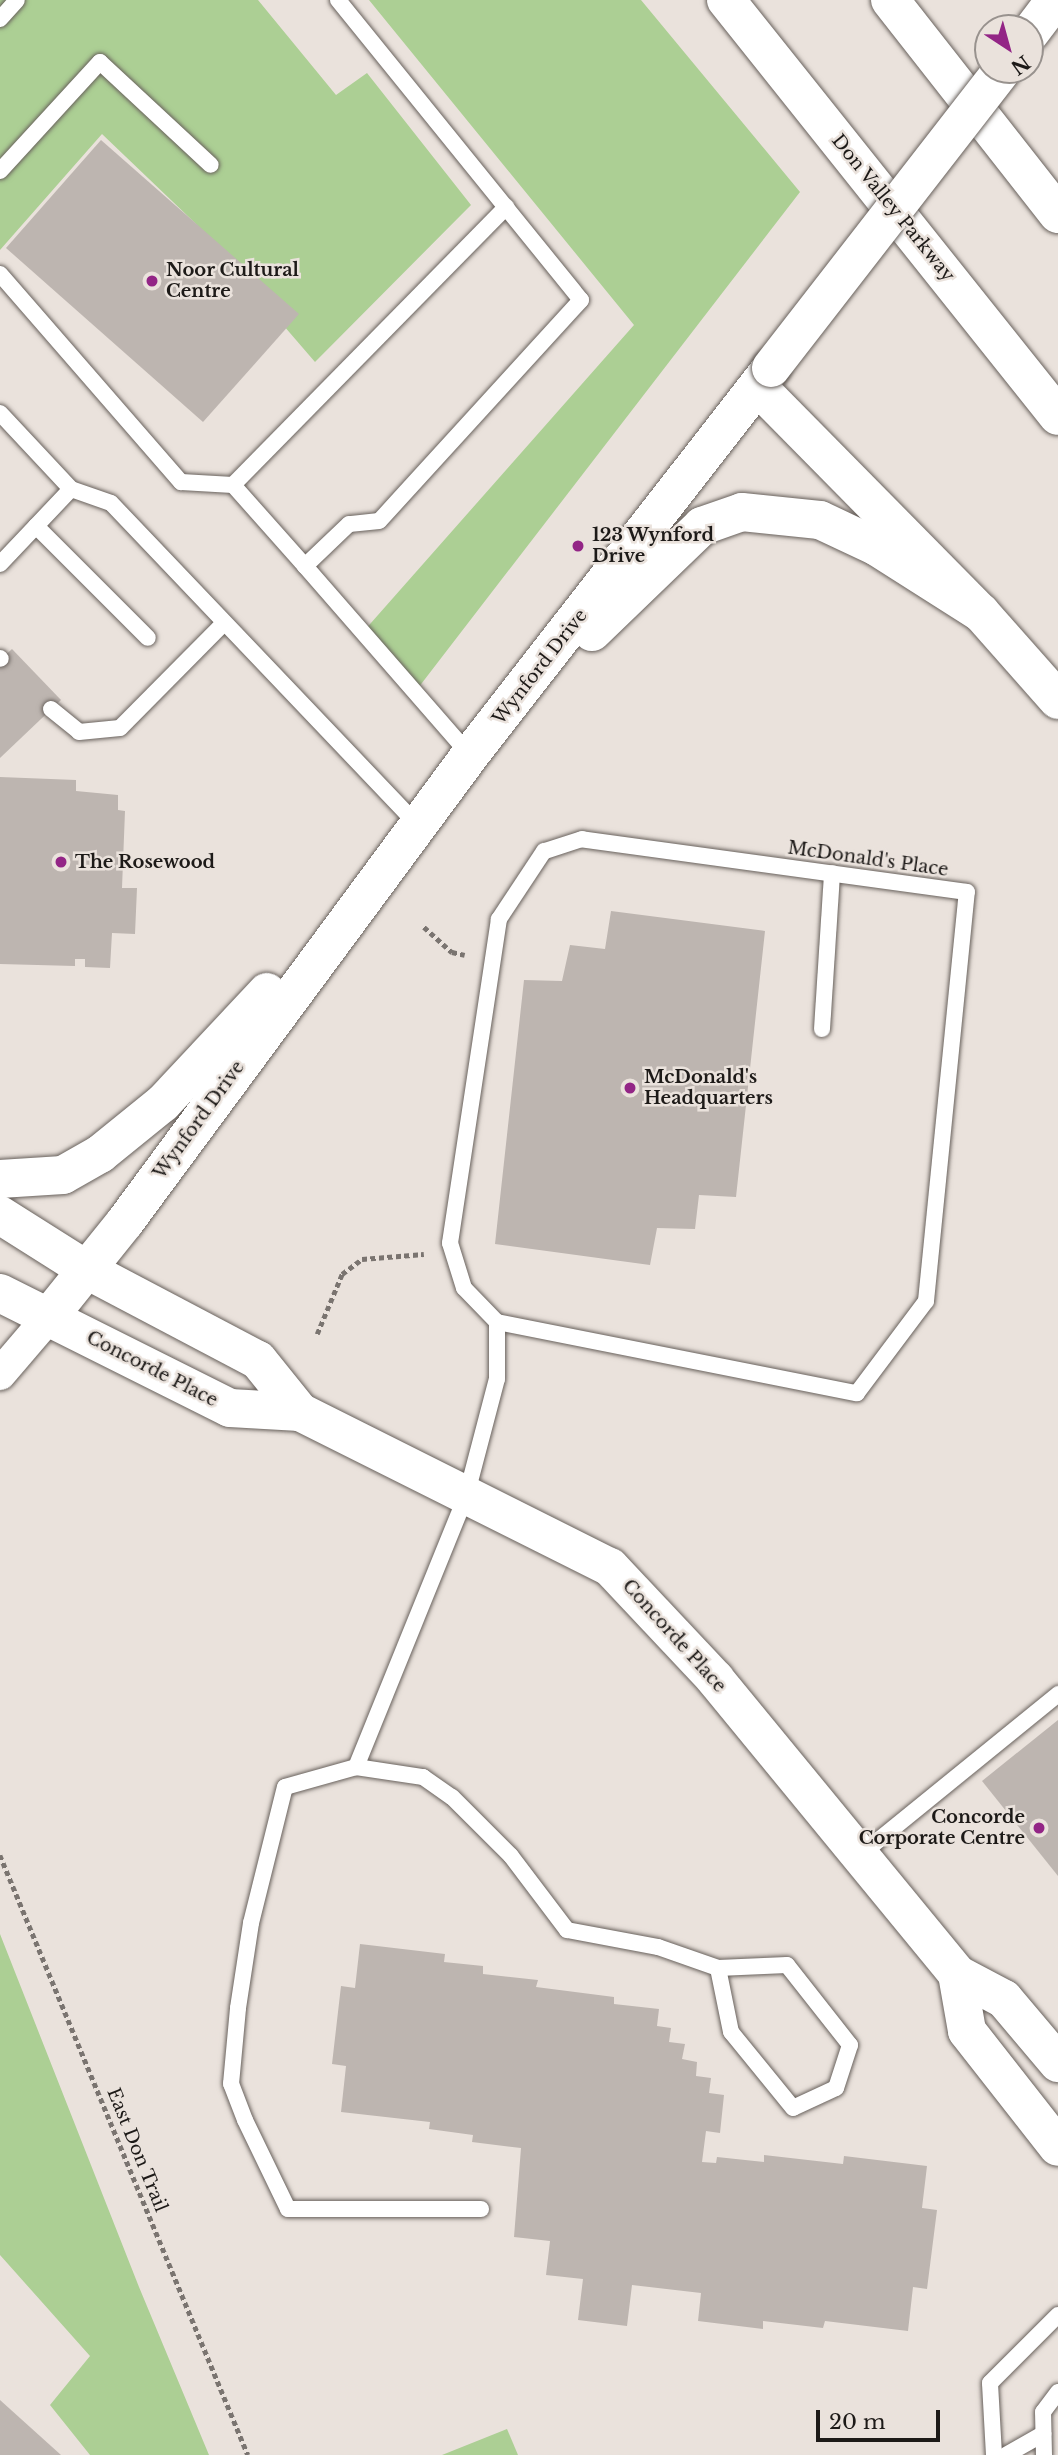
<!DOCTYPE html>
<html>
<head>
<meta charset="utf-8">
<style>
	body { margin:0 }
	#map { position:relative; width:1058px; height:2455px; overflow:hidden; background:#eae2dc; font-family:"Libre Baskerville",serif }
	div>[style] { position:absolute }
	.green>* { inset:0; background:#accf94 }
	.building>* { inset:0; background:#bdb5b0 }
	.path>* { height:4.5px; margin-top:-2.25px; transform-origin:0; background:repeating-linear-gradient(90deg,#7a7470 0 5px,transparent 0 8.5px) }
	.roads { filter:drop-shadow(0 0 2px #68615c) drop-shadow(0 0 2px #68615c) }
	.lane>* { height:16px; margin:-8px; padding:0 8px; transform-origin:8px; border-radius:8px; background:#fff }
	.street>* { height:32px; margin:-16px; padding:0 16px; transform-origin:16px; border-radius:16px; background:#fff }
	.secondary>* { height:38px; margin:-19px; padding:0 19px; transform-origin:19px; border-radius:19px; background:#fff }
	.highway>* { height:38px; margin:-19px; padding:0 19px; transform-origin:19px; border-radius:19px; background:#fff }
	.bridges { filter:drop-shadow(0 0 2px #68615c) drop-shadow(0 0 2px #68615c) }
	.secondary-bridge>* { height:38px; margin:-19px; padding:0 19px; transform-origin:19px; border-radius:19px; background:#fff }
	.dots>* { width:19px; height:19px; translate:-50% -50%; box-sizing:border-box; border:4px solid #eae2dc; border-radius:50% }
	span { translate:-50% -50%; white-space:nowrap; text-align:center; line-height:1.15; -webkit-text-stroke:5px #eae2dc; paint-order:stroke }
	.street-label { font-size:18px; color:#1d1a18 }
	.poi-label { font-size:18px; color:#1d1a18; font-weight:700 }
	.left { translate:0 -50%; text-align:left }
	.right { translate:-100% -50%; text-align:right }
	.north { position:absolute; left:974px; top:14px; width:70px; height:70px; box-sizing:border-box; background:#eae2dc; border:2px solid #98928e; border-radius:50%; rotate:144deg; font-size:19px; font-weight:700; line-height:28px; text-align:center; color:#1d1a18 }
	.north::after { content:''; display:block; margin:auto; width:24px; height:32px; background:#932586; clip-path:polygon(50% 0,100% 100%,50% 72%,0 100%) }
	.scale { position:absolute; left:816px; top:2410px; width:124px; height:32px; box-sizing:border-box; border:4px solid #1d1a18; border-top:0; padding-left:9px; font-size:21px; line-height:24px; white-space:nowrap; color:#1d1a18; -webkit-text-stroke:5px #eae2dc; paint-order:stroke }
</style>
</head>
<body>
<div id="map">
	<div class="green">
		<i style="clip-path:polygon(0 0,258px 0,336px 95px,367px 73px,471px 205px,315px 362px,195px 223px,102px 134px,0 250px)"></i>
		<i style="clip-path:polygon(369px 0,641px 0,800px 192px,415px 692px,363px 632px,634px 325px)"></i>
		<i style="clip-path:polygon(0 1934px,139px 2287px,209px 2455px,90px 2455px,50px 2405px,90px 2356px,0 2255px)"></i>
		<i style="clip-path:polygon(507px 2429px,518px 2455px,442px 2455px)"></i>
	</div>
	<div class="building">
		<i style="clip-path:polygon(101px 140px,299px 314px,203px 422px,6px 248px)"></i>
		<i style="clip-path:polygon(12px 649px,61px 700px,0 758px,0 660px)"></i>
		<i style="clip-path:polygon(0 777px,76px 780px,76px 791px,118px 795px,118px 810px,125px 811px,122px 888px,137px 888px,135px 934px,112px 933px,110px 968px,85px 967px,85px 959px,75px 959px,75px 966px,0 964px)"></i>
		<i style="clip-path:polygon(611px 911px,765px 931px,736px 1197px,699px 1195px,695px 1229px,657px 1228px,650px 1265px,495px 1244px,524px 980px,562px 981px,570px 945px,605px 949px)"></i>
		<i style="clip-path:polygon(1058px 1720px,1058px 1876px,982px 1781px)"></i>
		<i style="clip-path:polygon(360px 1944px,445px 1954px,444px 1962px,483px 1966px,483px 1974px,538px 1980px,536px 1987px,614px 1997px,614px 2004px,659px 2009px,657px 2026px,671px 2028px,669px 2042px,685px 2044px,682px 2059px,697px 2062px,696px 2076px,711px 2078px,709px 2093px,724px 2095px,720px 2133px,706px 2131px,702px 2162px,716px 2163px,717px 2157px,764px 2162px,764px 2155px,843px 2164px,844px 2156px,927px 2166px,922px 2208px,937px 2210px,927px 2289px,913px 2287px,908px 2331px,825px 2321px,823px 2328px,763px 2321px,763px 2329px,698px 2321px,701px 2293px,632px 2285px,627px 2326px,578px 2320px,583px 2279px,546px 2275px,550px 2241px,514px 2237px,521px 2148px,472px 2142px,473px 2135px,429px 2129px,430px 2122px,341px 2112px,346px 2066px,332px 2064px,341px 1986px,355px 1988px)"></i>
		<i style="clip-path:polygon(0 2400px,61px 2455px,0 2455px)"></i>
	</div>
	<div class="path">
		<i style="left:424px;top:927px;width:38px;rotate:42deg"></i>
		<i style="left:452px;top:952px;width:13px;rotate:13deg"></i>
		<i style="left:317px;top:1334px;width:65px;rotate:-67.4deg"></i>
		<i style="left:342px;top:1274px;width:25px;rotate:-37deg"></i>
		<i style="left:362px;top:1259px;width:62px;rotate:-4.6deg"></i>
		<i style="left:0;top:1855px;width:649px;rotate:67.54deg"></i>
	</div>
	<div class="roads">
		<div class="lane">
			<i style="left:338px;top:0;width:386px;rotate:51deg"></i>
			<i style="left:581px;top:300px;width:299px;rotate:132.4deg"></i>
			<i style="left:379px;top:521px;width:30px;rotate:174deg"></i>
			<i style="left:349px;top:524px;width:61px;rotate:136.3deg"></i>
			<i style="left:305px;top:566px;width:249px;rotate:48.9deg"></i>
			<i style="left:0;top:19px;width:25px;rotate:-48deg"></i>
			<i style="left:0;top:171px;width:148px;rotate:-47.5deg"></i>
			<i style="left:100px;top:62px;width:151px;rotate:42.9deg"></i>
			<i style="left:0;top:274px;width:276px;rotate:49deg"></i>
			<i style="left:181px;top:482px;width:52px;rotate:3.3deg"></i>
			<i style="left:0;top:413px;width:104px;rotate:46.9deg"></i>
			<i style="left:71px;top:489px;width:42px;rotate:19.3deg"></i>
			<i style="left:111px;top:503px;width:445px;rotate:46.4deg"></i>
			<i style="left:36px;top:526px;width:158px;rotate:45deg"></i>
			<i style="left:0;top:564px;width:103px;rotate:-46.6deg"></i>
			<i style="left:305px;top:566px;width:108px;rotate:-131.6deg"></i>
			<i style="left:233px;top:485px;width:390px;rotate:-45.5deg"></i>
			<i style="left:0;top:658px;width:1px;rotate:45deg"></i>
			<i style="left:51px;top:709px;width:36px;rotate:39deg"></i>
			<i style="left:79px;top:732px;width:41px;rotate:-5.6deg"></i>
			<i style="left:120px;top:728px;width:148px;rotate:-45.3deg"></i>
			<i style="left:822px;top:1029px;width:156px;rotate:-86.3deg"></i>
			<i style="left:356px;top:1767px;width:296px;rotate:-67.9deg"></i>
			<i style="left:467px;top:1493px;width:118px;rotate:-75.3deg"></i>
			<i style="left:497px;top:1379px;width:57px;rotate:-90deg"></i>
			<i style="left:497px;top:1322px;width:367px;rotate:11.2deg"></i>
			<i style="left:857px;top:1393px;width:115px;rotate:-53.1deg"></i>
			<i style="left:926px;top:1301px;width:411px;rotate:-84.3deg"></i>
			<i style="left:967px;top:892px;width:389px;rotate:-172.2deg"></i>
			<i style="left:582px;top:839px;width:40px;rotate:162deg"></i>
			<i style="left:544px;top:851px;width:82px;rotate:123.5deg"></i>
			<i style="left:499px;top:919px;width:328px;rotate:98.6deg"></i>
			<i style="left:450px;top:1243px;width:47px;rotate:72.7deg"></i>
			<i style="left:464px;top:1288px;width:47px;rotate:45.9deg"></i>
			<i style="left:859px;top:1856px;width:257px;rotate:-39.1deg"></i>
			<i style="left:787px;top:1965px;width:102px;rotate:51.8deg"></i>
			<i style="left:850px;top:2045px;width:45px;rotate:108deg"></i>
			<i style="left:836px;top:2088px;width:47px;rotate:155.1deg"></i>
			<i style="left:793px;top:2108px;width:98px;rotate:-129.2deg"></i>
			<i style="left:731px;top:2032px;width:65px;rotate:-101.5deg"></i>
			<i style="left:718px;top:1968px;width:69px;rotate:-2.5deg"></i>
			<i style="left:481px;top:2209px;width:193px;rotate:180deg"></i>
			<i style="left:288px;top:2209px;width:99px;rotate:-115.8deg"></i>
			<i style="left:245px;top:2120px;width:39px;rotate:-111deg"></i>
			<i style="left:231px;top:2084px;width:76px;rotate:-84.7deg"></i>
			<i style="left:238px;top:2008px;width:86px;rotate:-81.3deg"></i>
			<i style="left:251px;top:1923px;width:140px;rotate:-76deg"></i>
			<i style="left:285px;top:1787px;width:74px;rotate:-15.7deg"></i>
			<i style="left:356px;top:1767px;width:68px;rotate:8.5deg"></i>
			<i style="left:423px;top:1777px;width:35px;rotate:35deg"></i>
			<i style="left:452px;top:1797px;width:83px;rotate:45deg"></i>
			<i style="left:511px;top:1856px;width:93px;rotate:52.9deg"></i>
			<i style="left:567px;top:1930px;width:93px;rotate:10.6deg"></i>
			<i style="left:658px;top:1947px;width:64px;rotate:19.3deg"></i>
			<i style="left:994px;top:2455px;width:72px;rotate:-93.2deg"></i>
			<i style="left:990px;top:2383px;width:96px;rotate:-45deg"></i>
			<i style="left:1006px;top:2455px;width:43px;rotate:-29.6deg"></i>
			<i style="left:1044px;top:2455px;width:43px;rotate:-91.3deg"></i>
			<i style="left:1043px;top:2412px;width:25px;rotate:-53deg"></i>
		</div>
		<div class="street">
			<i style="left:0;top:1374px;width:72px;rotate:-49.5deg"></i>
		</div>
		<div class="secondary">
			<i style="left:1030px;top:33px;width:41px;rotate:-52.9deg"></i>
			<i style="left:758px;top:387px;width:317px;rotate:45.4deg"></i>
			<i style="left:981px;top:613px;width:116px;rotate:48.5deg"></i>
			<i style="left:592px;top:632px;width:153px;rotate:-43.9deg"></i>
			<i style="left:702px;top:526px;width:42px;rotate:-19.3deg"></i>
			<i style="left:742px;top:512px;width:78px;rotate:5.9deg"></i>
			<i style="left:820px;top:520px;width:63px;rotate:25.3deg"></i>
			<i style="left:877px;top:547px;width:123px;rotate:32.4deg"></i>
			<i style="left:0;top:1179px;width:63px;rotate:-3.6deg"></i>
			<i style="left:63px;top:1175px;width:43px;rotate:-29.6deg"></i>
			<i style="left:100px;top:1154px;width:81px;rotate:-39deg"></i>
			<i style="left:163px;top:1103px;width:152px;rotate:-46.9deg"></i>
			<i style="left:0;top:1215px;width:103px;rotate:32.3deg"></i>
			<i style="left:87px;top:1270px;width:193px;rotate:27.8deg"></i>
			<i style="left:258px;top:1360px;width:67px;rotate:51.1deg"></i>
			<i style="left:300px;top:1412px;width:347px;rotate:26.6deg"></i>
			<i style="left:610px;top:1567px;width:154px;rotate:46.8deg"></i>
			<i style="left:715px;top:1679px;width:382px;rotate:50.6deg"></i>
			<i style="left:957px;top:1974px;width:53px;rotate:28deg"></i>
			<i style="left:1004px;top:1999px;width:84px;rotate:49.8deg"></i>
			<i style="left:0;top:1293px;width:257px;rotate:26.6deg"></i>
			<i style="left:230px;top:1408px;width:70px;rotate:3.3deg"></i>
			<i style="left:47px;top:1319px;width:124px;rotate:-51.2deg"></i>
			<i style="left:125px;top:1222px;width:581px;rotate:-53.54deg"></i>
			<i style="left:470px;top:755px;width:490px;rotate:-52.1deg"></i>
			<i style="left:957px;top:1974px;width:58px;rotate:80deg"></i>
			<i style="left:967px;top:2031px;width:147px;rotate:51.9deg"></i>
		</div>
		<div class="highway">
			<i style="left:726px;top:0;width:532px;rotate:51.41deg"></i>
			<i style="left:890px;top:0;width:272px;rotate:51.9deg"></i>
		</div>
	</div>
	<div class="bridges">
		<div class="secondary-bridge">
			<i style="left:771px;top:368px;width:377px;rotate:-52.2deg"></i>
		</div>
	</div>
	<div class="dots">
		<i style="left:152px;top:281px;background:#932586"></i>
		<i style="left:578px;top:546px;background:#932586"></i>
		<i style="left:61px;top:862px;background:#932586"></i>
		<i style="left:630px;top:1088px;background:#932586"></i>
		<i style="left:1039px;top:1828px;background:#932586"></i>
	</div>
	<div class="street-label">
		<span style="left:893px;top:208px;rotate:51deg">Don Valley Parkway</span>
		<span style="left:540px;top:667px;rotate:-52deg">Wynford Drive</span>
		<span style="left:868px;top:859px;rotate:8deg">McDonald's Place</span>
		<span style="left:199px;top:1120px;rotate:-54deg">Wynford Drive</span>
		<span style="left:152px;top:1369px;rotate:27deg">Concorde Place</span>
		<span style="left:674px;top:1636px;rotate:48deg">Concorde Place</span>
		<span style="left:137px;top:2150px;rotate:68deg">East Don Trail</span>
	</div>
	<div class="poi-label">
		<span class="left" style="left:166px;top:281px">Noor Cultural<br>Centre</span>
		<span class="left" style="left:592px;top:546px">123 Wynford<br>Drive</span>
		<span class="left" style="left:75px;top:862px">The Rosewood</span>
		<span class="left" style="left:644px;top:1088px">McDonald's<br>Headquarters</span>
		<span class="right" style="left:1025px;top:1828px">Concorde<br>Corporate Centre</span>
	</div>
	<div class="north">N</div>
	<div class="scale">20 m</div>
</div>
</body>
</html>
